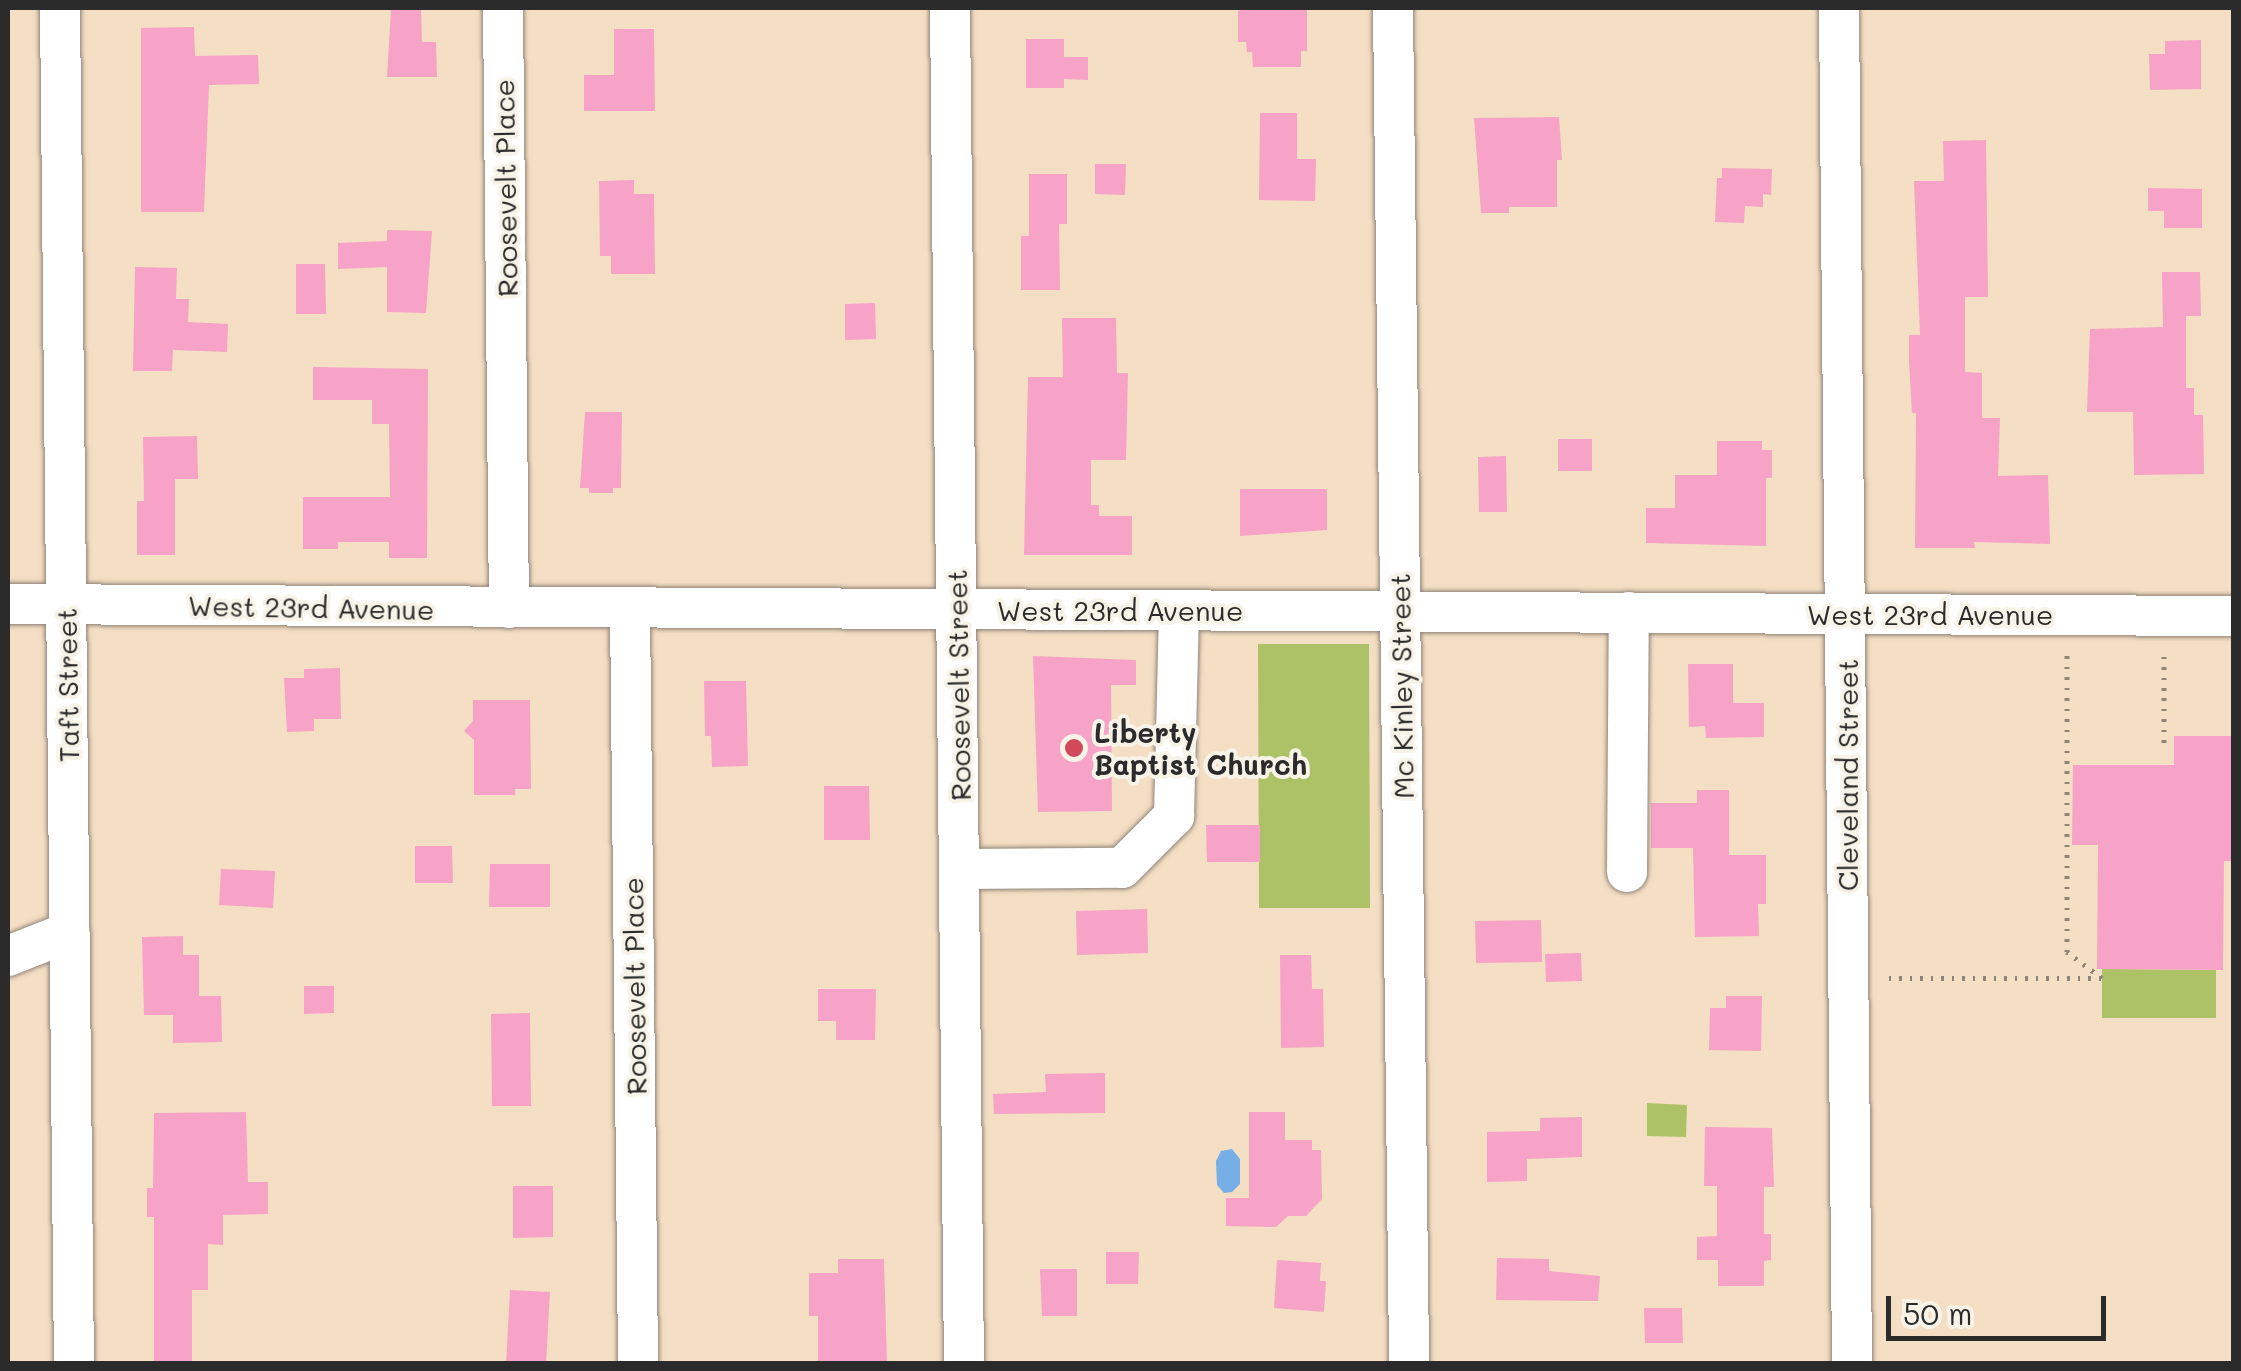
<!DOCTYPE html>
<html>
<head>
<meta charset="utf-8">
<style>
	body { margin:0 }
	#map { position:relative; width:2241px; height:1371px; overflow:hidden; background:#f4dec4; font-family:Mali,sans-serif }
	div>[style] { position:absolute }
	.green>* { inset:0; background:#adc267 }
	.water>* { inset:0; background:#76afe6 }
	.building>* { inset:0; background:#f6a3c7 }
	.path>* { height:5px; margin-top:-2.5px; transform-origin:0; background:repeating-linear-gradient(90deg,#908478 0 2.5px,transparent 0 10.5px) }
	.roads { filter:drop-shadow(0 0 2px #908478) drop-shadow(0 0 2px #908478) }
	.minor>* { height:40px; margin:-20px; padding:0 20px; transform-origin:20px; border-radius:20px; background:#fff }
	.dots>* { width:28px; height:28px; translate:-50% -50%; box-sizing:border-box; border:5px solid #f7f3e8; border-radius:50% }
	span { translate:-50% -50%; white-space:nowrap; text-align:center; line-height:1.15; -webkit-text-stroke:8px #f7f3e8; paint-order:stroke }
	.street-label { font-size:28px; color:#2b2b2b }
	.poi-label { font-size:28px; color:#2b2b2b; font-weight:700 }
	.left { translate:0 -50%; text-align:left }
	.frame { position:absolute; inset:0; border:10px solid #2b2b2b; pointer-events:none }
	.scale { position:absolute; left:1886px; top:1296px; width:220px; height:45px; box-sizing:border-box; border:5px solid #2b2b2b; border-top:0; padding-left:12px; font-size:30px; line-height:35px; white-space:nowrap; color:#2b2b2b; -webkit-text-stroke:8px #f7f3e8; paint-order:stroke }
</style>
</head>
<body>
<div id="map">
	<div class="green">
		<i style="clip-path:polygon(1258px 644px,1369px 644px,1370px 908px,1259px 908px)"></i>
		<i style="clip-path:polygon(2102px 969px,2216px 970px,2216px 1018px,2102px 1018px)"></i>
		<i style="clip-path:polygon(1647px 1103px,1687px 1105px,1686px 1137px,1647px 1136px)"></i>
	</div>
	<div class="water">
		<i style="clip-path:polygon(1232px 1149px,1240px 1159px,1240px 1184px,1232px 1192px,1224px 1193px,1217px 1185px,1216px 1161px,1221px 1151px)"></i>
	</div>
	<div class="building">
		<i style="clip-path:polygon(391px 8px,421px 8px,422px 42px,436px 42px,437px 77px,387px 77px)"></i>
		<i style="clip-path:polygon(1246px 8px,1307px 8px,1307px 51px,1301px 51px,1301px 67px,1253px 67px,1252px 52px,1247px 52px,1246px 42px,1238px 42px,1238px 11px)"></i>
		<i style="clip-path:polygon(194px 27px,195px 56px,258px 55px,259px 84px,209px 85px,204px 212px,141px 212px,141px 28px)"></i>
		<i style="clip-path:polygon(614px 29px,654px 29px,655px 111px,584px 111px,584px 75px,614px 75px)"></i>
		<i style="clip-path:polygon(1026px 39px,1064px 39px,1064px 57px,1088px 57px,1088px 80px,1064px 79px,1064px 88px,1026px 88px)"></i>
		<i style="clip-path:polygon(2201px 40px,2201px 89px,2150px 90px,2149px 54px,2165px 54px,2165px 41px)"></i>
		<i style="clip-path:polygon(1260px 113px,1297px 113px,1297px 159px,1316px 159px,1315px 201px,1259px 200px)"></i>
		<i style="clip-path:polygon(1559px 117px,1562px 160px,1557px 160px,1557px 207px,1509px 207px,1509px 213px,1481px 213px,1474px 118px)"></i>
		<i style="clip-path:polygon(1986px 140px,1988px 297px,1965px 297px,1965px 372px,1982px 373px,1982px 418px,2000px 418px,1998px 476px,2048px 475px,2050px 544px,1974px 542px,1975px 548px,1915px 548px,1916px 413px,1912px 413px,1909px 361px,1909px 335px,1920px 335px,1914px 181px,1944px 181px,1943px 141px)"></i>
		<i style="clip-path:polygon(1095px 164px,1126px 164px,1125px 195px,1095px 194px)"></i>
		<i style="clip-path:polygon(1722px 168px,1772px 169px,1771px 195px,1763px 194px,1763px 207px,1745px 206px,1744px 223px,1715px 222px,1717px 178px,1722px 178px)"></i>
		<i style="clip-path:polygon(1029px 174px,1067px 174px,1067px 224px,1059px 224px,1060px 290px,1021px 290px,1021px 236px,1029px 236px)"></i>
		<i style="clip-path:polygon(634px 180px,634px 194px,654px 194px,655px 274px,611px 274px,611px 256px,600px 256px,599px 181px)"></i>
		<i style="clip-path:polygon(2148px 188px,2202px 189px,2202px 228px,2164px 228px,2164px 211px,2148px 211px)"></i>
		<i style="clip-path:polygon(387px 230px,432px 231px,426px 313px,387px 312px,387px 267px,338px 269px,338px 243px,387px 241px)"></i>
		<i style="clip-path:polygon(296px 264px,325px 264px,326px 314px,296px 314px)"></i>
		<i style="clip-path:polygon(135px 267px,177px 268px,176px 299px,189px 299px,188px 322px,228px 324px,227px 352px,173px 350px,172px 371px,133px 371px)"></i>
		<i style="clip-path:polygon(2162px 272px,2200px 272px,2201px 316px,2186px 316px,2186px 388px,2194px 388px,2194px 415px,2203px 415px,2204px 474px,2134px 475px,2133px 412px,2087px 412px,2090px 329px,2163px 327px)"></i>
		<i style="clip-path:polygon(875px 303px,876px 339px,845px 340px,845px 304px)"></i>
		<i style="clip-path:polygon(1062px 318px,1116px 318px,1117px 373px,1128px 373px,1126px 460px,1091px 460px,1091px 505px,1099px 505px,1099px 516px,1132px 516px,1132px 555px,1024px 555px,1028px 377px,1063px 377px)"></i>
		<i style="clip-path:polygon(313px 367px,428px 369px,427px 558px,389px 558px,389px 542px,338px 542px,338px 549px,303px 549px,303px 497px,390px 497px,389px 424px,372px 424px,372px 400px,313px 400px)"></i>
		<i style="clip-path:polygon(585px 412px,622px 412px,621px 488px,613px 488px,613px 493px,589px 493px,589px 488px,580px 488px)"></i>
		<i style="clip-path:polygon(197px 436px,198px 479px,175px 479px,175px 555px,137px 555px,137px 501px,144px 501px,143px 437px)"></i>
		<i style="clip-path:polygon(1558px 439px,1592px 439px,1592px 471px,1558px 471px)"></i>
		<i style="clip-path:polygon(1717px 441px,1762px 441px,1762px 450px,1772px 450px,1772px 478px,1766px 478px,1766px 546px,1646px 543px,1646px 508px,1675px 508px,1675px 475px,1717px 475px)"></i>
		<i style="clip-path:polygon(1506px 456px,1507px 512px,1479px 512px,1478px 457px)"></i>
		<i style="clip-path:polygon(1240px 489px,1327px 489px,1327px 530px,1240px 536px)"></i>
		<i style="clip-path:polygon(1033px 656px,1136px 660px,1136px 685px,1111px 685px,1112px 811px,1038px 812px)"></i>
		<i style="clip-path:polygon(1688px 664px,1733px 664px,1733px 703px,1764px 703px,1764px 737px,1706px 738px,1705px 726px,1689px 727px)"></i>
		<i style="clip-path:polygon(340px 668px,341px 719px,314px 719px,314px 731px,287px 732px,284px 678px,304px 678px,304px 669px)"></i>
		<i style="clip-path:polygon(704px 681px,746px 681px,748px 766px,712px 767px,711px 736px,705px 736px)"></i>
		<i style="clip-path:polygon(473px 700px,530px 700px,531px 789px,515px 789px,515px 795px,474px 795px,474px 740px,464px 731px,473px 721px)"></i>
		<i style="clip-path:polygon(2174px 736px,2234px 736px,2234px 861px,2224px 861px,2223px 970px,2097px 969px,2098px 845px,2072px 845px,2073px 765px,2174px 765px)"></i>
		<i style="clip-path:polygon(824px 786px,869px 786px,870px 840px,824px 840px)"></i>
		<i style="clip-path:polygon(1697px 790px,1729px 790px,1729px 855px,1766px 855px,1766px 904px,1758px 904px,1759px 936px,1695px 937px,1693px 848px,1651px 848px,1651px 803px,1697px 803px)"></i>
		<i style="clip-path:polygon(1206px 825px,1260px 825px,1260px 862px,1207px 862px)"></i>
		<i style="clip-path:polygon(415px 846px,452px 846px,453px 883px,415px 883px)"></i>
		<i style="clip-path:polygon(490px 864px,550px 864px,550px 907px,489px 907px)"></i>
		<i style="clip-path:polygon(221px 869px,275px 871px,273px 908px,219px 905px)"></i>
		<i style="clip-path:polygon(1147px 909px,1148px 953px,1077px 955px,1076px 911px)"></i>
		<i style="clip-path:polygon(1541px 920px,1542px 962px,1476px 963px,1475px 921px)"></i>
		<i style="clip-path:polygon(183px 936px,183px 955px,199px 955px,199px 996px,221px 996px,222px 1042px,173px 1043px,173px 1015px,144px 1015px,142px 937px)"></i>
		<i style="clip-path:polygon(1581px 953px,1582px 981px,1546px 982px,1545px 954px)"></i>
		<i style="clip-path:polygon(1280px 955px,1311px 955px,1312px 989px,1323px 989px,1324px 1047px,1281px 1048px)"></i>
		<i style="clip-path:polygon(304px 986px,334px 986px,334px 1013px,304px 1014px)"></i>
		<i style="clip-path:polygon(818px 989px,876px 989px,875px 1040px,836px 1040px,836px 1021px,818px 1021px)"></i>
		<i style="clip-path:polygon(1726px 996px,1762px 996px,1761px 1051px,1709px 1050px,1710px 1008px,1726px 1008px)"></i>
		<i style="clip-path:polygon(530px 1013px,531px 1106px,492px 1106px,491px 1014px)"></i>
		<i style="clip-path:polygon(1105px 1073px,1105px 1113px,994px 1114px,993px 1094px,1046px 1092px,1045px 1074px)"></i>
		<i style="clip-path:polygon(246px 1112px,248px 1182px,268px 1182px,268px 1214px,223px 1215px,223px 1245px,208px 1244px,208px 1290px,192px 1290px,192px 1364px,154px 1364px,154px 1217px,147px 1217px,147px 1188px,153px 1188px,154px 1113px)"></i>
		<i style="clip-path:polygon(1249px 1112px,1285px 1112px,1285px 1140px,1312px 1140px,1312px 1150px,1321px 1150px,1322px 1199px,1306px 1216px,1288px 1216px,1276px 1227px,1226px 1226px,1226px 1198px,1249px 1198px)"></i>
		<i style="clip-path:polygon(1582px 1117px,1582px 1157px,1527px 1159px,1527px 1181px,1487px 1182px,1487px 1132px,1540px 1131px,1540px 1118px)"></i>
		<i style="clip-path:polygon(1705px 1127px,1772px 1128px,1774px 1187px,1764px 1187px,1764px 1234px,1771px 1234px,1771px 1260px,1764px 1261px,1764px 1286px,1718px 1286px,1718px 1260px,1697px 1260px,1697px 1237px,1717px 1236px,1717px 1186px,1704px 1186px)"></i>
		<i style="clip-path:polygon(513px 1186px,553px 1186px,553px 1237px,513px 1238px)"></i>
		<i style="clip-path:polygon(1106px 1252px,1139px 1252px,1138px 1284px,1106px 1284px)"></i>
		<i style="clip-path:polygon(1497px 1258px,1549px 1259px,1549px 1271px,1600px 1276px,1598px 1301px,1496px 1300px)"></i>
		<i style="clip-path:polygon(838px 1259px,884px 1259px,887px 1364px,818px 1364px,818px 1316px,809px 1316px,809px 1273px,838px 1273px)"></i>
		<i style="clip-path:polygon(1277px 1260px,1321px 1263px,1320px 1281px,1326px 1281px,1324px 1312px,1274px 1308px)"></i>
		<i style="clip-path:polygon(1040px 1269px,1077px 1269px,1077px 1316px,1042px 1316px)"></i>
		<i style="clip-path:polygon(510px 1290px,550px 1292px,546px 1364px,506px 1364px)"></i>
		<i style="clip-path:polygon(1644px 1308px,1682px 1308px,1683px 1343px,1645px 1343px)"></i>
	</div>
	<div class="path">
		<i style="left:2164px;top:656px;width:89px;rotate:90deg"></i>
		<i style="left:1889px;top:978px;width:213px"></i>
		<i style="left:2102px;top:978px;width:44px;rotate:-143.4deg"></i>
		<i style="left:2067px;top:952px;width:297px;rotate:-90deg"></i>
	</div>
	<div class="roads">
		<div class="minor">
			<i style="left:60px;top:8px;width:1356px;rotate:89.41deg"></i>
			<i style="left:503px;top:8px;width:600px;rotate:89.43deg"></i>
			<i style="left:950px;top:8px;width:1356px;rotate:89.41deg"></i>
			<i style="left:1393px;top:8px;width:1356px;rotate:89.32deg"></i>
			<i style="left:1839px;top:8px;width:1356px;rotate:89.45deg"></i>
			<i style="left:8px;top:604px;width:2226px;rotate:0.31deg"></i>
			<i style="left:630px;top:609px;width:755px;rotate:89.39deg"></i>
			<i style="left:960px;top:869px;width:162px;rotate:-0.4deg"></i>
			<i style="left:1122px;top:868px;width:74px;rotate:-45deg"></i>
			<i style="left:1174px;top:816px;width:206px;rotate:-88.6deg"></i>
			<i style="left:1627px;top:872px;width:260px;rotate:-89.6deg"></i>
			<i style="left:8px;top:956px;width:66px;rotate:-21.5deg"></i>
		</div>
	</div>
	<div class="dots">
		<i style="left:1074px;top:748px;background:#d1495b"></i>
	</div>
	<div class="street-label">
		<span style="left:505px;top:188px;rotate:-91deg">Roosevelt Place</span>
		<span style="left:311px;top:607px;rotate:1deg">West 23rd Avenue</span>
		<span style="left:1120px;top:610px">West 23rd Avenue</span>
		<span style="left:1930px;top:614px">West 23rd Avenue</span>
		<span style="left:67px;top:685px;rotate:-91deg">Taft Street</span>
		<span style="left:958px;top:685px;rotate:-91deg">Roosevelt Street</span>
		<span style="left:1401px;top:686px;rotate:-91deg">Mc Kinley Street</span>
		<span style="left:1847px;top:775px;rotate:-90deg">Cleveland Street</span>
		<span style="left:634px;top:986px;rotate:-91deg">Roosevelt Place</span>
	</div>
	<div class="poi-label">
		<span class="left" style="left:1094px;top:748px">Liberty<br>Baptist Church</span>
	</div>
	<div class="frame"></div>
	<div class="scale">50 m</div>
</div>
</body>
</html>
